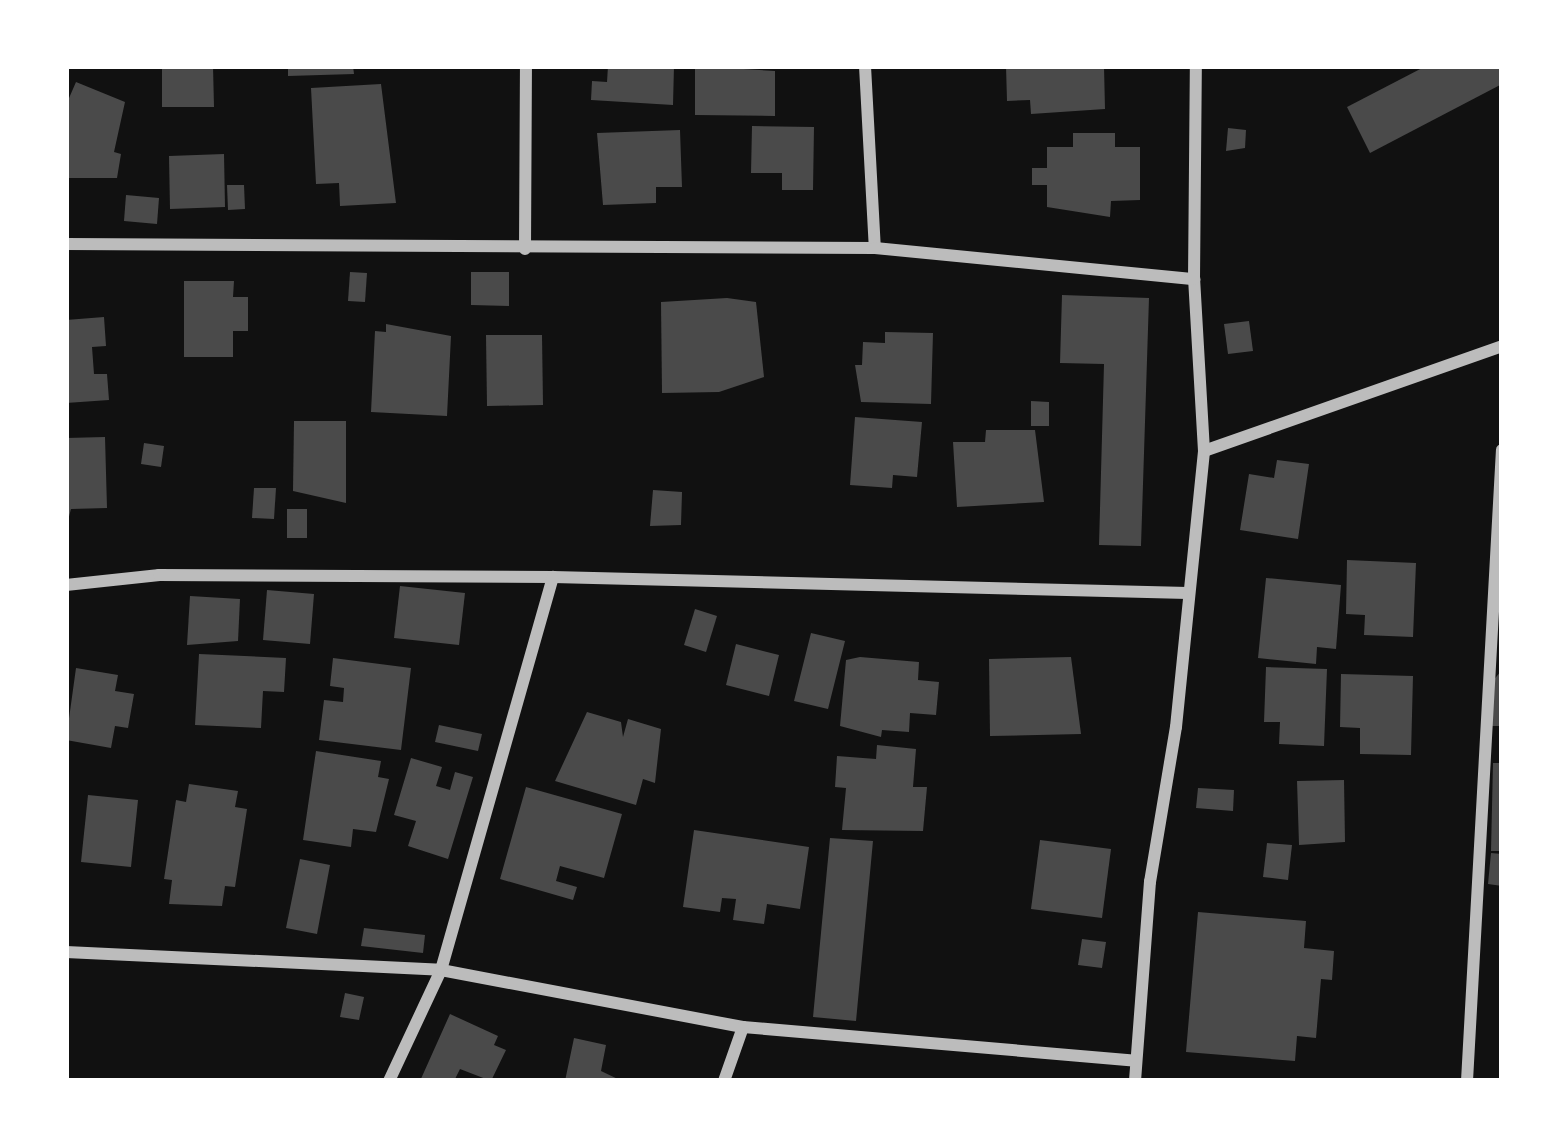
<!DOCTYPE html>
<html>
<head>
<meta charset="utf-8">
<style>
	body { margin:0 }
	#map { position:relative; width:1568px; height:1147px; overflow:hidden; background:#111; font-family:"PT Sans",sans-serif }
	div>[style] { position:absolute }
	.building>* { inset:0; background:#4a4a4a }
	.minor>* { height:12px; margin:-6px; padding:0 6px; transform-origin:6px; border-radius:6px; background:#bcbcbc }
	span { translate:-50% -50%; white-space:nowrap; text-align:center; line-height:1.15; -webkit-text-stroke:9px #fff; paint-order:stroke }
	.frame { position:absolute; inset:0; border:69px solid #fff; pointer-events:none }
</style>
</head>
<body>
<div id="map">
	<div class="building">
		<i style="clip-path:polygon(162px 66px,213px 66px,214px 107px,162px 107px)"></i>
		<i style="clip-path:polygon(288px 66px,353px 66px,354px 74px,288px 76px)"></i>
		<i style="clip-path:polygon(608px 66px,674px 66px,673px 105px,591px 100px,592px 81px,607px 82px)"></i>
		<i style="clip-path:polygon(695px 66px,775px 71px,775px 116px,695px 115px)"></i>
		<i style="clip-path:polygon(1006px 66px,1104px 66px,1105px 109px,1031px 114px,1030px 100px,1007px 101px)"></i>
		<i style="clip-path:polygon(1426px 66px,1502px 66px,1502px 84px,1370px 153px,1347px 107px)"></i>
		<i style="clip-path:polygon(76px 82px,125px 102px,114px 152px,121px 154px,117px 178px,67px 178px,66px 105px)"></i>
		<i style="clip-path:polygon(381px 84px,396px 203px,340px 206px,339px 183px,316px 184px,311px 88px)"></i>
		<i style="clip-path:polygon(752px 126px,814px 127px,813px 190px,782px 190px,782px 173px,751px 173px)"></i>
		<i style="clip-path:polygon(1228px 128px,1246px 130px,1245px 148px,1226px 151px)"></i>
		<i style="clip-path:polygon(680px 130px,682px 187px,656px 187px,656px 203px,603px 205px,597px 133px)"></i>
		<i style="clip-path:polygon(1073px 133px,1115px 133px,1115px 147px,1140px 147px,1140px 200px,1111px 201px,1110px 217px,1047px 207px,1047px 185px,1032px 185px,1032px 168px,1047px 168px,1047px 147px,1073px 147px)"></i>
		<i style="clip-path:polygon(224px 154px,225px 207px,170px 209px,169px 156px)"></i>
		<i style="clip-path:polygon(227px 185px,244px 185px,245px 209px,228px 210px)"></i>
		<i style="clip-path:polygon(126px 195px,159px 198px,157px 224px,124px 221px)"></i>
		<i style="clip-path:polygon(350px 272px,367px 273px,365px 302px,348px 301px)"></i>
		<i style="clip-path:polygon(471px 272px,509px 272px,509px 306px,471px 305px)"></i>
		<i style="clip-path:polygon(184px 281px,234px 281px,233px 297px,248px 297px,248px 331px,233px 331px,233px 357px,184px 357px)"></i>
		<i style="clip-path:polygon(1062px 295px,1149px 298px,1141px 546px,1099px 545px,1104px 364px,1060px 363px)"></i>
		<i style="clip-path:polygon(727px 298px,756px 302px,764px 377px,719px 392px,662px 393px,661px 302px)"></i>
		<i style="clip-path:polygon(104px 317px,106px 346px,92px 347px,94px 374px,107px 374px,109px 400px,66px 403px,66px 320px)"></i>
		<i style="clip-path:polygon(1249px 321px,1253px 351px,1228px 354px,1224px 324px)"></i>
		<i style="clip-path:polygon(386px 324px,451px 336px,447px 416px,371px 412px,375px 331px,386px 332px)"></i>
		<i style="clip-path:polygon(885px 332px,933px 333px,931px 404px,861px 402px,855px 365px,862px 365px,863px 342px,885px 343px)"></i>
		<i style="clip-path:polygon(486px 335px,542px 335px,543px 405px,487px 406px)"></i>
		<i style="clip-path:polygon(1031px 401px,1049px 402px,1049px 426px,1031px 426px)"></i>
		<i style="clip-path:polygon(855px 417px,922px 422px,917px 477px,893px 475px,892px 488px,850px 485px)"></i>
		<i style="clip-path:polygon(294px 421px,346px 421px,346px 503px,293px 491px)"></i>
		<i style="clip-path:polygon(986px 430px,1035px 430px,1044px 502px,957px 507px,953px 442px,985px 442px)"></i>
		<i style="clip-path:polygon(105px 437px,107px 508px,71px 509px,66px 528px,66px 438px)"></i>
		<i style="clip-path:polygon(144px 443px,164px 446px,161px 467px,141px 464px)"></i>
		<i style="clip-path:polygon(1277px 460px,1309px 464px,1298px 539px,1240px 530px,1249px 474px,1274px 478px)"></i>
		<i style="clip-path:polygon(254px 488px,276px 488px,274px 519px,252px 518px)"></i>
		<i style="clip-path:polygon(653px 490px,682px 492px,681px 525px,650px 526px)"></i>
		<i style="clip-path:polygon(287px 509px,307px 509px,307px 538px,287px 538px)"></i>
		<i style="clip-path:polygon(1347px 560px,1416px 563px,1413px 637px,1364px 635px,1365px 615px,1346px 614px)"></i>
		<i style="clip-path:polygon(1266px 578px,1341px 585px,1336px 649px,1317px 647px,1316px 664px,1258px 658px)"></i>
		<i style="clip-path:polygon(400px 586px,465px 593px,459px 645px,394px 638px)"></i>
		<i style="clip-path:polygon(267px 590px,314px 594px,310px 644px,263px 640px)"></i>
		<i style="clip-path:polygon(190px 596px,240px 599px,238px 641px,187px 645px)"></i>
		<i style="clip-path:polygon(695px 609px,717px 616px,706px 652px,684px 645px)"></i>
		<i style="clip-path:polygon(811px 633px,845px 641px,828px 709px,794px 701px)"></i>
		<i style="clip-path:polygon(736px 644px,779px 655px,769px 696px,726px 685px)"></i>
		<i style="clip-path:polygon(199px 654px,286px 658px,284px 692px,263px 691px,261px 728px,195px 725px)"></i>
		<i style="clip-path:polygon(860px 657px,919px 662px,918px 680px,939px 682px,936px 715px,910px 713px,909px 732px,882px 730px,881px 737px,840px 726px,846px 660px)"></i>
		<i style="clip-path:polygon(1071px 657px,1081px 734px,990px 736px,989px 659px)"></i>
		<i style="clip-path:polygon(333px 658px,411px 668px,401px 750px,319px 740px,324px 700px,343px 702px,344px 688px,330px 686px)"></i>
		<i style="clip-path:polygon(1266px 667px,1327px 669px,1324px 746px,1279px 744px,1280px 722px,1264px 722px)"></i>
		<i style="clip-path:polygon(76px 668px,118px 675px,115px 691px,134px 694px,128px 728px,115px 726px,111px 748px,66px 740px)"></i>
		<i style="clip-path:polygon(1502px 670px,1502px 726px,1489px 726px,1491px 683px)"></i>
		<i style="clip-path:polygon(1341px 674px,1413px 676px,1411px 755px,1360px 754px,1360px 728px,1340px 727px)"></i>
		<i style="clip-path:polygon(587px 712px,621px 722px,623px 737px,628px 719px,661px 729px,655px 783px,643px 779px,636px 805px,555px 781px)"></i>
		<i style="clip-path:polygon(439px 725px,482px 734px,478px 751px,435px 742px)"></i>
		<i style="clip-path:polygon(877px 745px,916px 749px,913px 787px,927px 787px,923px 831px,842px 830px,846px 788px,835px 787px,837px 756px,876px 759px)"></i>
		<i style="clip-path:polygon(316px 751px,381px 761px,378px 777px,389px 779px,376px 832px,353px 829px,351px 847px,303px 840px)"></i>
		<i style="clip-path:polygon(411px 758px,442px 767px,436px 786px,450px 790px,455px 772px,473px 777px,448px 859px,408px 846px,416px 821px,394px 815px)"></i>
		<i style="clip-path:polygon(1493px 763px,1502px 763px,1502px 851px,1491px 851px)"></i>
		<i style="clip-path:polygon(1344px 780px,1345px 842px,1299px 845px,1297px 781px)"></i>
		<i style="clip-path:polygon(189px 784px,238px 791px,235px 807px,247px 809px,235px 887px,225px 886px,222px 906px,169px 904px,172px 880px,164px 879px,176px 800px,186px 802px)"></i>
		<i style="clip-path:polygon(526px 787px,622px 814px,604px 878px,560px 866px,556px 881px,577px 887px,573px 900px,500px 879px)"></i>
		<i style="clip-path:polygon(1198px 788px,1234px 790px,1233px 811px,1196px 808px)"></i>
		<i style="clip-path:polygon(88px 795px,138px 800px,131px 867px,81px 862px)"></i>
		<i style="clip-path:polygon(694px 830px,809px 847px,800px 909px,767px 904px,764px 924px,733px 920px,736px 899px,722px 898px,720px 912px,683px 907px)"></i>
		<i style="clip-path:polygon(830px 838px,873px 841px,856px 1021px,813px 1017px)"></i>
		<i style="clip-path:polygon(1040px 840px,1111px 849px,1102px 918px,1031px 909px)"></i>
		<i style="clip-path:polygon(1267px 843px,1292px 845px,1288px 880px,1263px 877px)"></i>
		<i style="clip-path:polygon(1491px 853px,1502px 854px,1502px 886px,1488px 884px)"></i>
		<i style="clip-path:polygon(300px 859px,330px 865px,317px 934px,286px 928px)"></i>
		<i style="clip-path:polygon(1198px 912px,1306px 921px,1304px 948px,1334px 951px,1332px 980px,1321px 979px,1316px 1038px,1297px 1036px,1295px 1061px,1186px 1052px)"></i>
		<i style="clip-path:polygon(364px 928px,425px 935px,423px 953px,361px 946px)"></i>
		<i style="clip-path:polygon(1082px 939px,1106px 942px,1102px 968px,1078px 965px)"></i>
		<i style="clip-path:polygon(345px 993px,364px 997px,359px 1020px,340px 1017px)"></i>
		<i style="clip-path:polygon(450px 1014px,498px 1036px,494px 1045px,506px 1050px,491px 1081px,460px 1069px,454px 1081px,420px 1081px)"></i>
		<i style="clip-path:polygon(574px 1038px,606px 1045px,601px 1071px,622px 1081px,565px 1081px)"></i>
	</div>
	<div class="minor">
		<i style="left:865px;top:66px;width:182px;rotate:86.9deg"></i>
		<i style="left:66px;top:244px;width:809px;rotate:0.28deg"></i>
		<i style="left:875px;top:248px;width:321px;rotate:5.6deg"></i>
		<i style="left:525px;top:249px;width:183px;rotate:-89.7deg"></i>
		<i style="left:1204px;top:451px;width:316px;rotate:-19.4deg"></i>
		<i style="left:66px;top:585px;width:94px;rotate:-6.1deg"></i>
		<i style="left:159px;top:575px;width:394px;rotate:0.3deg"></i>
		<i style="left:553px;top:577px;width:635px;rotate:1.44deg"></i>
		<i style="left:66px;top:952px;width:375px;rotate:2.7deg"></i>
		<i style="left:441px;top:970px;width:307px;rotate:10.7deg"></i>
		<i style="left:743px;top:1027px;width:394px;rotate:4.9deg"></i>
		<i style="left:389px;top:1081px;width:123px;rotate:-64.9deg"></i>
		<i style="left:441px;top:970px;width:409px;rotate:-74.1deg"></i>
		<i style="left:724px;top:1081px;width:57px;rotate:-70.6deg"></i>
		<i style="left:1135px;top:1081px;width:200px;rotate:-85.7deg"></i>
		<i style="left:1150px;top:882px;width:157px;rotate:-80.5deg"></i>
		<i style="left:1176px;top:727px;width:277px;rotate:-84.2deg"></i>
		<i style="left:1204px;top:451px;width:172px;rotate:-93.3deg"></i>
		<i style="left:1194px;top:279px;width:213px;rotate:-89.5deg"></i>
		<i style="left:1467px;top:1081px;width:632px;rotate:-86.83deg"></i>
	</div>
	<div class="frame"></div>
</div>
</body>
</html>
